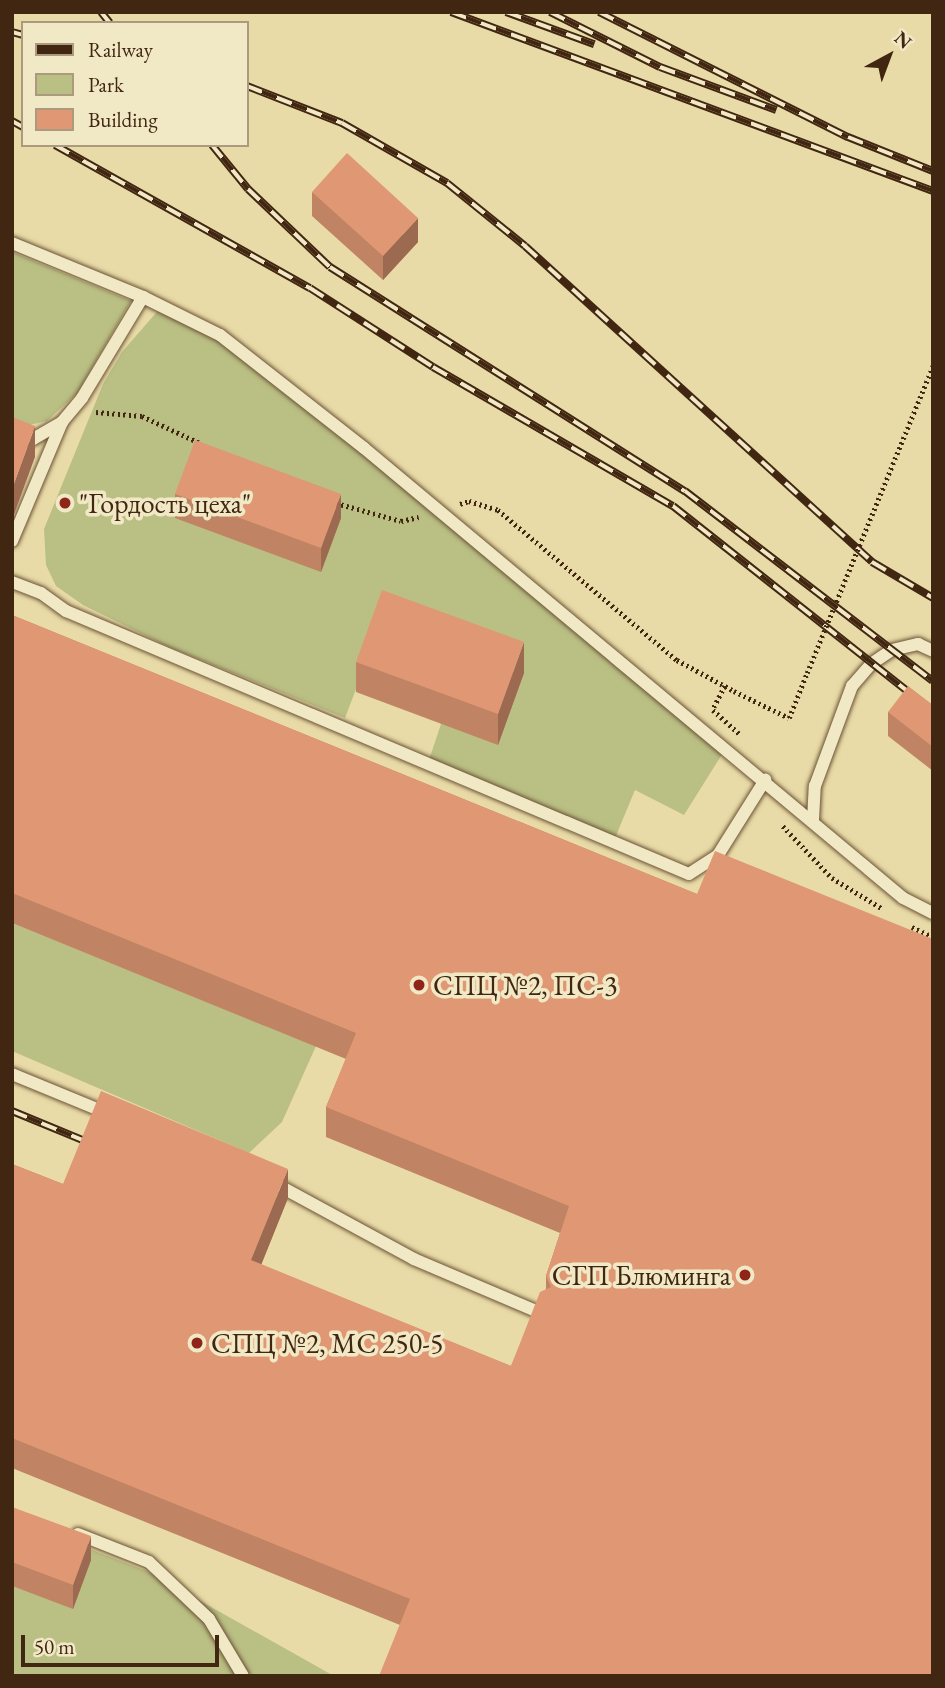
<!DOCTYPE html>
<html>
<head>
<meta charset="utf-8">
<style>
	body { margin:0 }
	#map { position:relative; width:945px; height:1688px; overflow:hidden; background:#e9dba7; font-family:"EB Garamond",serif }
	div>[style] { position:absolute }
	.green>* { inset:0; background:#babf84 }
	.path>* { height:4.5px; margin-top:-2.25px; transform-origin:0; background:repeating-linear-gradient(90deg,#412611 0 2px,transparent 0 5.5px) }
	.roads { filter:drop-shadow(0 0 2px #6b5336) drop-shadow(0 0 2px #6b5336) }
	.lane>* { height:12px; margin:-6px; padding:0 6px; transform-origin:6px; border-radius:6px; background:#f1e8c6 }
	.rail>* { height:8px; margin-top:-4px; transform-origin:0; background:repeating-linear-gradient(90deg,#f1e8c6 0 16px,#412611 0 32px); box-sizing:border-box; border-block:2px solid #412611 }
	.path-bridge>* { height:4.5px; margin-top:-2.25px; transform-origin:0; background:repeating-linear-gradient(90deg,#412611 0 2px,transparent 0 5.5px) }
	.wall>* { inset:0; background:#c08363 }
	.shaded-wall>* { inset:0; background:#9c6a50 }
	.building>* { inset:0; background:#df9873 }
	.dots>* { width:19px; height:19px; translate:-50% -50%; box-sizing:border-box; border:4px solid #f1e8c6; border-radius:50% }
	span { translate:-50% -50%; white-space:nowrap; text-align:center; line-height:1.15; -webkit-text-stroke:7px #f1e8c6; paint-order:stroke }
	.poi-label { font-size:28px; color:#412611 }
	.left { translate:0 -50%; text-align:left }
	.right { translate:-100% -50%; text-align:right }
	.frame { position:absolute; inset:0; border:14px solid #412611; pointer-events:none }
	.legend { position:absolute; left:21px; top:21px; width:228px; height:126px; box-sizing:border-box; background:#f1e8c6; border:2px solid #ab9a7e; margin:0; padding:9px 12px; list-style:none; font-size:21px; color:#412611 }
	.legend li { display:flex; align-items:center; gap:14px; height:35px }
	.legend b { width:35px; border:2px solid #ab9a7e }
	.north { position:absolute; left:854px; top:21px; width:70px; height:70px; -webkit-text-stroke:5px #f1e8c6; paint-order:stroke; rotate:41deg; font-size:19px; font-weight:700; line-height:28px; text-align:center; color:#412611 }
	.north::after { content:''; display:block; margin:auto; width:24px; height:32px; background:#412611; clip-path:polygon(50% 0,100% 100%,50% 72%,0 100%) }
	.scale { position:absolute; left:21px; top:1635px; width:198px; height:32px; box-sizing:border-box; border:4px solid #412611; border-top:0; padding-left:9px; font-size:21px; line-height:24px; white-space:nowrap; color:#412611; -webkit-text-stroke:5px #f1e8c6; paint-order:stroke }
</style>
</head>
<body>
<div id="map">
	<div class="green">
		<i style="clip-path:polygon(12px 252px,131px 301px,77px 393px,47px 421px,29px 425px,12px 418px)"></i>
		<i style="clip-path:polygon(162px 306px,220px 335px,726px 748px,684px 815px,635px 790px,615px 838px,429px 760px,441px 724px,382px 621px,345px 718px,169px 647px,83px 605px,56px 586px,46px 565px,44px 529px,103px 384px,122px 352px)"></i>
		<i style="clip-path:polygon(12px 923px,316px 1046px,282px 1122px,249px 1153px,12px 1051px)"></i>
		<i style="clip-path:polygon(12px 1519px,149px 1572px,334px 1676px,12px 1676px,12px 1586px,73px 1608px)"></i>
	</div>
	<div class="path">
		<i style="left:96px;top:412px;width:46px;rotate:5deg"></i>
		<i style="left:142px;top:416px;width:64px;rotate:25deg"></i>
		<i style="left:336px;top:503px;width:67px;rotate:15.5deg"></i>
		<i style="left:401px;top:521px;width:18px;rotate:-13deg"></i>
		<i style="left:460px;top:504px;width:9px;rotate:-18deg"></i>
		<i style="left:469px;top:501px;width:30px;rotate:17deg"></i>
		<i style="left:498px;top:510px;width:234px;rotate:40deg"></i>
		<i style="left:677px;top:660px;width:65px;rotate:28.5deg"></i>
		<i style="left:734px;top:691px;width:61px;rotate:26.1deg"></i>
		<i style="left:789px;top:718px;width:48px;rotate:-68.2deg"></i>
		<i style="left:725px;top:686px;width:27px;rotate:117deg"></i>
		<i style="left:713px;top:710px;width:38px;rotate:42deg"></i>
		<i style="left:783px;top:826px;width:71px;rotate:46.7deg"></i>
		<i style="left:832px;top:878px;width:60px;rotate:31.3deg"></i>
		<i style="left:912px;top:927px;width:23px;rotate:25deg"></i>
	</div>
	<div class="roads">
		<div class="lane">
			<i style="left:12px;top:243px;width:142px;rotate:22.4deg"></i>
			<i style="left:12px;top:430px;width:23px;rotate:23deg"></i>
			<i style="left:33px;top:439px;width:34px;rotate:-30deg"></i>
			<i style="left:62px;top:422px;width:31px;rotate:-50deg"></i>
			<i style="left:82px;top:398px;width:118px;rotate:-58.9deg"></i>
			<i style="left:143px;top:297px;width:86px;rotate:26.3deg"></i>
			<i style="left:220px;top:335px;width:183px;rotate:38.1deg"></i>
			<i style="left:364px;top:448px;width:702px;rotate:39.86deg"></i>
			<i style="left:903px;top:898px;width:34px;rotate:27deg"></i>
			<i style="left:12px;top:541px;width:129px;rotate:-67.2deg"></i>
			<i style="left:12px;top:582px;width:31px;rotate:21deg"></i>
			<i style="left:41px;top:593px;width:31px;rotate:36deg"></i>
			<i style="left:66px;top:611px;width:676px;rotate:22.89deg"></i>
			<i style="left:689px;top:874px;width:35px;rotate:-33deg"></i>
			<i style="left:718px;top:855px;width:89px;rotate:-57.9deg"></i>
			<i style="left:813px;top:820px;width:34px;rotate:-87deg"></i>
			<i style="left:815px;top:786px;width:107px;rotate:-69.7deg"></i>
			<i style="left:852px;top:686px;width:29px;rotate:-49deg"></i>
			<i style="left:871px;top:664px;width:25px;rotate:-34deg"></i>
			<i style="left:892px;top:650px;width:27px;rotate:-13deg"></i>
			<i style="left:918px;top:644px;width:17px;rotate:25deg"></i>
			<i style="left:12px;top:1074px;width:105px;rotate:22.4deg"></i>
			<i style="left:274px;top:1183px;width:159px;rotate:28.5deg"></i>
			<i style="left:414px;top:1259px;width:140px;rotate:23.1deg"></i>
			<i style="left:78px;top:1534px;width:76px;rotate:21.5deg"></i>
			<i style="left:149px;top:1562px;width:83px;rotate:43.5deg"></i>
			<i style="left:209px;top:1619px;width:66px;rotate:59.2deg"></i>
		</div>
	</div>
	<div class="rail">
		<i style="left:101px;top:12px;width:14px;rotate:51deg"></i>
		<i style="left:451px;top:12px;width:514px;rotate:20.37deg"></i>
		<i style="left:506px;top:12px;width:94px;rotate:20deg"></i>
		<i style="left:550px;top:12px;width:123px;rotate:26.6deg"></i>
		<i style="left:660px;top:67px;width:124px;rotate:20.3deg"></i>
		<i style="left:599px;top:12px;width:279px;rotate:26.7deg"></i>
		<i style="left:848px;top:137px;width:92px;rotate:21.8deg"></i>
		<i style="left:12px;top:32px;width:11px;rotate:15deg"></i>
		<i style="left:247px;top:86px;width:102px;rotate:21.3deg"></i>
		<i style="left:342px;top:123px;width:121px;rotate:29.7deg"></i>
		<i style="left:447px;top:183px;width:100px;rotate:38.9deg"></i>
		<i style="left:525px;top:246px;width:469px;rotate:42.3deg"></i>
		<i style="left:872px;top:562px;width:71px;rotate:30.5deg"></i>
		<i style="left:12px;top:121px;width:13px;rotate:29deg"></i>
		<i style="left:55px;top:145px;width:292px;rotate:29.3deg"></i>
		<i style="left:310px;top:288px;width:146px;rotate:32.7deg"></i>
		<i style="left:433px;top:367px;width:277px;rotate:30.1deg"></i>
		<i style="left:673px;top:506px;width:331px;rotate:38.3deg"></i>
		<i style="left:212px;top:145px;width:57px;rotate:50.7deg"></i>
		<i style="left:248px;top:189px;width:113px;rotate:43.6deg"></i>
		<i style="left:330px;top:267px;width:420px;rotate:32.3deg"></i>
		<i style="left:685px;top:491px;width:312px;rotate:37.5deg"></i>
		<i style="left:12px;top:1111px;width:87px;rotate:22.4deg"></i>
	</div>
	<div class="path-bridge">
		<i style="left:807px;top:673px;width:332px;rotate:-67.7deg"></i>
	</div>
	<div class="wall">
		<i style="clip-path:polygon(312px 192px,418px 242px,383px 280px,312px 216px)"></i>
		<i style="clip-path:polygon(175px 494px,341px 518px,321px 572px,175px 518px)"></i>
		<i style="clip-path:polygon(12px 615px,697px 894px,933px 939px,400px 1625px,12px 1468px,12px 1164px,63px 1184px,288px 1198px,261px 1265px,511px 1366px,546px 1289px,546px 1276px,560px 1233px,326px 1137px,326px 1107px,346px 1059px,12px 923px)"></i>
		<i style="clip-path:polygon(356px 662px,524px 673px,498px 745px,356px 692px)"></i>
		<i style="clip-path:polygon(933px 705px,933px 771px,888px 736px,888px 712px)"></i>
		<i style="clip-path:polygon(12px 1507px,91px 1560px,73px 1609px,12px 1586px)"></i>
	</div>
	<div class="shaded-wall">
		<i style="clip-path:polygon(418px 218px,418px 242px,383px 280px,383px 256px)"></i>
		<i style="clip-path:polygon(35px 426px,35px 457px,12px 520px,12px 489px)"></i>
		<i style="clip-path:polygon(341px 494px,341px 518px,321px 572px,321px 548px)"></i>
		<i style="clip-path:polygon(524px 642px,524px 673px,498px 745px,498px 714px)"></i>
		<i style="clip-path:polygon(288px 1169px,288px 1198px,251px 1290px,251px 1260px)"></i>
		<i style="clip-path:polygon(91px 1536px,91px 1560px,73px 1609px,73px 1585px)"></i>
	</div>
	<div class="building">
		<i style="clip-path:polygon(347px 153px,418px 218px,383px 256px,312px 192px)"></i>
		<i style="clip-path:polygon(12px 417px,35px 426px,12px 489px)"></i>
		<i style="clip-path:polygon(195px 440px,341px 494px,321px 548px,175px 494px)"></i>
		<i style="clip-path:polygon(382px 590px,524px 642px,498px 714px,356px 662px)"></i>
		<i style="clip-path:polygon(12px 615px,697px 894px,715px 851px,933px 939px,933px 1676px,379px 1676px,410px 1599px,12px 1438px,12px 1164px,63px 1184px,101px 1091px,288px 1169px,251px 1260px,511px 1366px,540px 1292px,551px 1287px,546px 1276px,569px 1206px,326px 1107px,356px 1033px,12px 893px)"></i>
		<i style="clip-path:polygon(908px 686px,933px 705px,933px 747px,888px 712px)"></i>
		<i style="clip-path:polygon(12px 1507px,91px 1536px,73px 1585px,12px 1562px)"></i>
	</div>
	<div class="dots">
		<i style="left:65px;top:503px;background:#8f2418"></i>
		<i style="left:419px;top:985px;background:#8f2418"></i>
		<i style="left:745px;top:1275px;background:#8f2418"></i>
		<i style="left:197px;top:1343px;background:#8f2418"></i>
	</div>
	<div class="poi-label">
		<span class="left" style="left:79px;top:503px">"Гордость цеха"</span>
		<span class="left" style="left:433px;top:985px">СПЦ №2, ПС-3</span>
		<span class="right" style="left:731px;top:1275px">СГП Блюминга</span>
		<span class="left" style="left:211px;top:1343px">СПЦ №2, МС 250-5</span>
	</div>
	<div class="frame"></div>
	<ul class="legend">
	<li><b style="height:9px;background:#412611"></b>Railway</li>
	<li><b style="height:19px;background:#babf84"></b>Park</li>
	<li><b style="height:19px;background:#df9873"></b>Building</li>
	</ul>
	<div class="north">N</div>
	<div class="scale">50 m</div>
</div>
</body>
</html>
